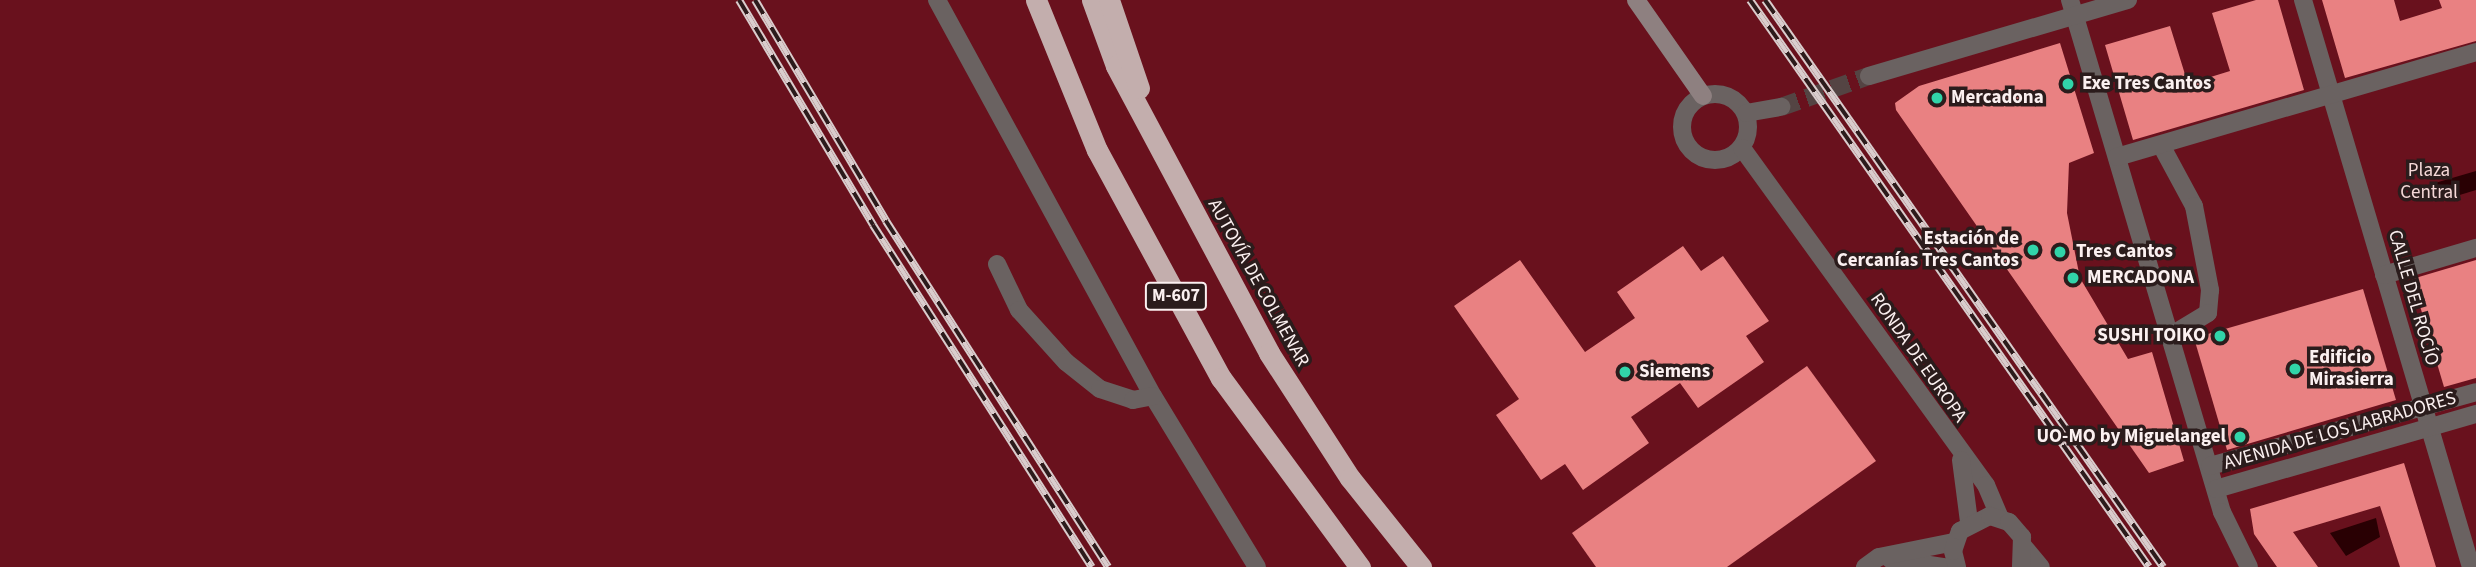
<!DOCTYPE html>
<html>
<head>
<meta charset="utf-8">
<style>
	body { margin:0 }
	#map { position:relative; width:2476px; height:567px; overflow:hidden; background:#362625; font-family:"Source Sans 3",sans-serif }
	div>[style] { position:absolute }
	.green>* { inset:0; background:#69111d }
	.water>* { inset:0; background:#290003 }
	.building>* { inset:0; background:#e98182 }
	.street-tunnel>* { height:18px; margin-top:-9px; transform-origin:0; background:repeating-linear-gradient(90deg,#544443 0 18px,transparent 0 27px) }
	.street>* { height:18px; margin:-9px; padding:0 9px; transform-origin:9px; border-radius:9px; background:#6a6261 }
	.street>.ring { margin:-9px; padding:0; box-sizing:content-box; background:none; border:18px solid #6a6261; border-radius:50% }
	.secondary>* { height:18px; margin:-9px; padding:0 9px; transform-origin:9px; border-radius:9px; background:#8e8080 }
	.highway>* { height:21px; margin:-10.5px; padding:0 10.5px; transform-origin:10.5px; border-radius:10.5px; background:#c3aead }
	.rail>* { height:8px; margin-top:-4px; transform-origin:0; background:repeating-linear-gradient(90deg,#2b1c1c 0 16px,#d9cdcd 0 32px); box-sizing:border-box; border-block:2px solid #d9cdcd }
	.dots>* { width:19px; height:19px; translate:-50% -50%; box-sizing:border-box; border:4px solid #2b1c1c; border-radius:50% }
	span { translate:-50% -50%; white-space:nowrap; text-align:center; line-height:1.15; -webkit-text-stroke:7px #2b1c1c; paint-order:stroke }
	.shield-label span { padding:2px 5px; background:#2b1c1c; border:2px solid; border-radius:5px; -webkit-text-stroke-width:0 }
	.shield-label { font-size:18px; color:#fbf0f0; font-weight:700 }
	.poi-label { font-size:19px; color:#fbf0f0; font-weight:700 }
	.left { translate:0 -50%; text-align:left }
	.right { translate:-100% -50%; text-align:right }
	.park-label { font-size:19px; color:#f6d9d8 }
	.street-label { font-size:19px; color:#fbf0f0 }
</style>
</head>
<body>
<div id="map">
	<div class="green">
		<i style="clip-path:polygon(0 0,2476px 0,2476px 567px,0 567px)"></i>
	</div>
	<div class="water">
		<i style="clip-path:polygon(2476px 171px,2476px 190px,2440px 201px,2435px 183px)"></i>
		<i style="clip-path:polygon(2376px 518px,2380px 537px,2346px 556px,2330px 533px)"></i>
	</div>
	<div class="building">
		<i style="clip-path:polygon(2256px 0,2278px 0,2304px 90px,2133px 140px,2105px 45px,2170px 26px,2188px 84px,2230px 71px,2212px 13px)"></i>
		<i style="clip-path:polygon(2322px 0,2394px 0,2400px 21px,2442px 8px,2439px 0,2476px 0,2476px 41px,2345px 78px)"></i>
		<i style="clip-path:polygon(2060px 43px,2094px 153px,2069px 163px,2067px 213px,2080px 278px,2128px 359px,2152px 352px,2184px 461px,2149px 473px,1896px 110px,1895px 103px,1919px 86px)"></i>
		<i style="clip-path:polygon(1683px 246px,1701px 271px,1723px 256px,1769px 321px,1746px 336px,1764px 362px,1698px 408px,1680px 383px,1631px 417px,1649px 443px,1583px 490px,1565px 464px,1541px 480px,1496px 415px,1519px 399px,1454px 306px,1520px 260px,1585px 352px,1635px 318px,1617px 292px)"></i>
		<i style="clip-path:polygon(2476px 260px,2476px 378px,2444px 387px,2412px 279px)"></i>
		<i style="clip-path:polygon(2363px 289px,2396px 400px,2227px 450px,2194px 338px)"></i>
		<i style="clip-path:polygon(1807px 366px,1876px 461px,1727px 567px,1596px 567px,1572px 533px)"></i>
		<i style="clip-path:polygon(2404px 463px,2436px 567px,2400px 567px,2380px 506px,2293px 532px,2318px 567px,2277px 567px,2254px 534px,2250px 509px)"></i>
	</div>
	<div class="street-tunnel">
		<i style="left:1781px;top:107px;width:93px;rotate:-19.4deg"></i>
	</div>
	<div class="street">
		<i style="left:937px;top:0;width:451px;rotate:61.4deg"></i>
		<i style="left:1153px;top:396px;width:200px;rotate:58.7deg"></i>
		<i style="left:2070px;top:0;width:534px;rotate:73.47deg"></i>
		<i style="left:2222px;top:512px;width:61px;rotate:63.9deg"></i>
		<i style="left:2303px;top:0;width:591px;rotate:73.5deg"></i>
		<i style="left:1869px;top:76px;width:270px;rotate:-16.4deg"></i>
		<i class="ring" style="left:1682px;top:94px;width:48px;height:48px"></i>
		<i style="left:1746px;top:113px;width:36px;rotate:-10deg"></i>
		<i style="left:2161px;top:145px;width:69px;rotate:61.6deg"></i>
		<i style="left:2194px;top:206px;width:86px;rotate:79.2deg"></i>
		<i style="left:2210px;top:290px;width:23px;rotate:95deg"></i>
		<i style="left:2208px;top:313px;width:44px;rotate:148.8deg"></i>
		<i style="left:1742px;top:148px;width:416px;rotate:54.1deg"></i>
		<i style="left:1986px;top:485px;width:36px;rotate:67deg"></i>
		<i style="left:2117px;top:157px;width:374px;rotate:-16.3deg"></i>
		<i style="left:997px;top:264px;width:51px;rotate:64.4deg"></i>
		<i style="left:1019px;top:310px;width:70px;rotate:47.9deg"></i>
		<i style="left:1066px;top:362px;width:43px;rotate:38.5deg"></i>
		<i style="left:1100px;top:389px;width:35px;rotate:18deg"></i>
		<i style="left:1133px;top:400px;width:20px;rotate:-11deg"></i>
		<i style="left:2384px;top:275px;width:96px;rotate:-16.4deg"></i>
		<i style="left:1961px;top:460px;width:63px;rotate:82.6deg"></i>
		<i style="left:2210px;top:466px;width:276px;rotate:-15.5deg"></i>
		<i style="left:2216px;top:489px;width:271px;rotate:-16.1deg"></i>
		<i style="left:2024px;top:547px;width:26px;rotate:50deg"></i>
		<i style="left:1890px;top:559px;width:55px;rotate:8.4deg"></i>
		<i style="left:1865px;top:567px;width:17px;rotate:-36deg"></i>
		<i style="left:1879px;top:557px;width:76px;rotate:-11.3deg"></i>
		<i style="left:1957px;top:567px;width:16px;rotate:-104deg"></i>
		<i style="left:1953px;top:551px;width:21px;rotate:-71deg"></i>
		<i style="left:1960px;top:531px;width:34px;rotate:-27deg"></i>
		<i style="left:1990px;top:516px;width:20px;rotate:18deg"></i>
		<i style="left:2009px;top:522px;width:20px;rotate:49deg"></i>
		<i style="left:2022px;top:537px;width:30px;rotate:92deg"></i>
	</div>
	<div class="secondary">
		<i style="left:1636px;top:0;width:117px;rotate:55.1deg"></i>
	</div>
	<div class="highway">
		<i style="left:1036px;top:0;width:162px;rotate:67.9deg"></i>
		<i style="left:1097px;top:150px;width:260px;rotate:61.5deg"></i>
		<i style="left:1221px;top:378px;width:235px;rotate:53.7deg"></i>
		<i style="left:1092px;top:0;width:70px;rotate:70deg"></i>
		<i style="left:1116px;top:66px;width:325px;rotate:61.9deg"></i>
		<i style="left:1269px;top:353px;width:149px;rotate:57.1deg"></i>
		<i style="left:1350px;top:478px;width:114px;rotate:51.4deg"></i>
		<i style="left:1109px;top:0;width:93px;rotate:71.2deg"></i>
	</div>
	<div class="rail">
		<i style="left:739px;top:0;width:262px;rotate:59.2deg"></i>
		<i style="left:873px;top:225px;width:406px;rotate:57.4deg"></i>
		<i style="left:755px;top:0;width:257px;rotate:59.3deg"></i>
		<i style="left:886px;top:221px;width:411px;rotate:57.3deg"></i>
		<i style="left:1750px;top:0;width:693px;rotate:54.87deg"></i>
		<i style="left:1765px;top:0;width:693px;rotate:54.93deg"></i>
	</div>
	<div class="dots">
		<i style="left:2068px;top:84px;background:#31d4a9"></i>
		<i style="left:1937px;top:98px;background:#31d4a9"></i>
		<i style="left:2033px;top:250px;background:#31d4a9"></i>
		<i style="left:2060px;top:252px;background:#31d4a9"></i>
		<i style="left:2073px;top:278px;background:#31d4a9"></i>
		<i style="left:2220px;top:336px;background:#31d4a9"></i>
		<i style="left:2295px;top:369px;background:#31d4a9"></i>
		<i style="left:1625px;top:372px;background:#31d4a9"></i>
		<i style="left:2240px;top:437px;background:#31d4a9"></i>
	</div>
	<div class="shield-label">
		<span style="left:1176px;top:296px">M-607</span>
	</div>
	<div class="poi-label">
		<span class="left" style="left:2082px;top:84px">Exe Tres Cantos</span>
		<span class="left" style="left:1951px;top:98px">Mercadona</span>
		<span class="right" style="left:2019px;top:250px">Estación de<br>Cercanías Tres Cantos</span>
		<span class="left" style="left:2076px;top:252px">Tres Cantos</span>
		<span class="left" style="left:2087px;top:278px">MERCADONA</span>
		<span class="right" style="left:2206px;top:336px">SUSHI TOIKO</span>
		<span class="left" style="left:2309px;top:369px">Edificio<br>Mirasierra</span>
		<span class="left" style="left:1639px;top:372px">Siemens</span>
		<span class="right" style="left:2226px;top:437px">UO-MO by Miguelangel</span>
	</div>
	<div class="park-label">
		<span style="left:2429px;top:182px">Plaza<br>Central</span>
	</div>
	<div class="street-label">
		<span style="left:1258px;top:283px;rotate:61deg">AUTOVÍA DE COLMENAR</span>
		<span style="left:2413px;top:298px;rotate:74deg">CALLE DEL ROCÍO</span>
		<span style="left:1918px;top:358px;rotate:55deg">RONDA DE EUROPA</span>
		<span style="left:2340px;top:431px;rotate:-16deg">AVENIDA DE LOS LABRADORES</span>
	</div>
</div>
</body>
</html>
